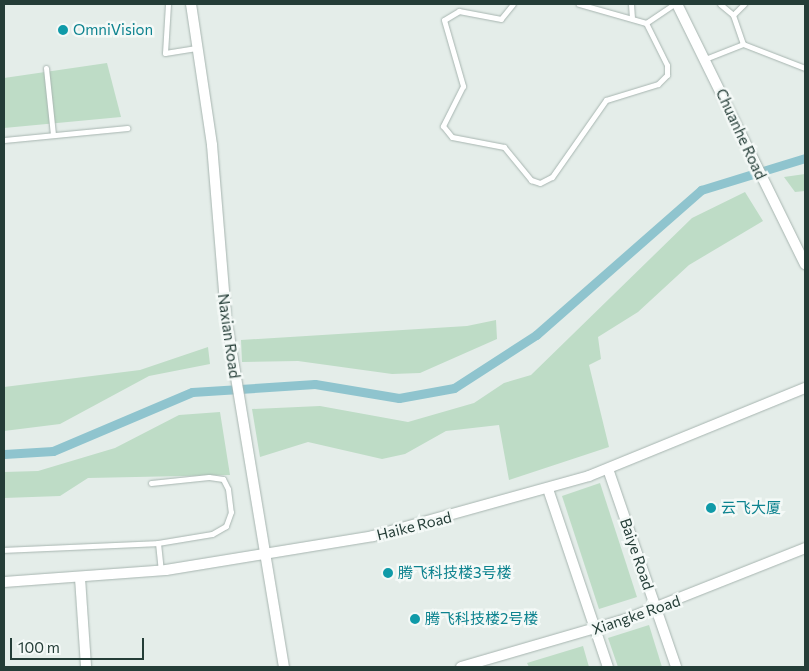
<!DOCTYPE html>
<html>
<head>
<meta charset="utf-8">
<style>
	body { margin:0 }
	#map { position:relative; width:809px; height:671px; overflow:hidden; background:#e4ede9; font-family:Commissioner,"Noto Sans SC",sans-serif }
	div>[style] { position:absolute }
	.green>* { inset:0; background:#bedcc6 }
	.canal>* { height:9px; margin:-4.5px; padding:0 4.5px; transform-origin:4.5px; border-radius:4.5px; background:#8fc4ce }
	.roads { filter:drop-shadow(0 0 1px #a7b5b0) drop-shadow(0 0 1px #a7b5b0) }
	.service>* { height:5px; margin:-2.5px; padding:0 2.5px; transform-origin:2.5px; border-radius:2.5px; background:#fff }
	.minor>* { height:10px; margin:-5px; padding:0 5px; transform-origin:5px; border-radius:5px; background:#fff }
	.dots>* { width:14px; height:14px; translate:-50% -50%; box-sizing:border-box; border:2px solid #f4f9f7; border-radius:50% }
	span { translate:-50% -50%; white-space:nowrap; text-align:center; line-height:1.15; -webkit-text-stroke:5px #f4f9f7; paint-order:stroke }
	.culture-label { font-size:15px; color:#0d838f }
	.left { translate:0 -50%; text-align:left }
	.street-label { font-size:15px; color:#243d37 }
	.frame { position:absolute; inset:0; border:5px solid #243d37; pointer-events:none }
	.scale { position:absolute; left:10px; top:638px; width:134px; height:22px; box-sizing:border-box; border:2px solid #243d37; border-top:0; padding-left:6px; font-size:15px; line-height:18px; white-space:nowrap; color:#243d37; -webkit-text-stroke:4px #f4f9f7; paint-order:stroke }
</style>
</head>
<body>
<div id="map">
	<div class="green">
		<i style="clip-path:polygon(107px 63px,121px 117px,4px 128px,4px 78px)"></i>
		<i style="clip-path:polygon(805px 174px,805px 191px,795px 192px,784px 177px)"></i>
		<i style="clip-path:polygon(745px 192px,763px 221px,689px 265px,638px 312px,598px 337px,601px 359px,589px 365px,609px 447px,509px 480px,499px 425px,446px 431px,405px 454px,382px 459px,308px 442px,260px 457px,252px 409px,320px 406px,408px 422px,474px 403px,504px 383px,531px 375px,692px 218px)"></i>
		<i style="clip-path:polygon(496px 320px,497px 339px,420px 373px,392px 374px,298px 361px,242px 362px,241px 340px,467px 326px)"></i>
		<i style="clip-path:polygon(208px 347px,210px 364px,149px 376px,60px 424px,4px 431px,4px 387px,140px 370px)"></i>
		<i style="clip-path:polygon(220px 412px,230px 475px,88px 478px,60px 496px,4px 498px,4px 472px,38px 471px,115px 448px,179px 415px)"></i>
		<i style="clip-path:polygon(600px 483px,637px 597px,599px 609px,562px 496px)"></i>
		<i style="clip-path:polygon(649px 625px,662px 667px,618px 667px,608px 638px)"></i>
		<i style="clip-path:polygon(583px 646px,589px 667px,529px 667px,527px 663px)"></i>
	</div>
	<div class="canal">
		<i style="left:4px;top:454px;width:49px;rotate:-3.5deg"></i>
		<i style="left:53px;top:451px;width:151px;rotate:-23deg"></i>
		<i style="left:192px;top:392px;width:123px;rotate:-3.7deg"></i>
		<i style="left:315px;top:384px;width:85px;rotate:9.5deg"></i>
		<i style="left:399px;top:398px;width:56px;rotate:-10.3deg"></i>
		<i style="left:454px;top:388px;width:98px;rotate:-32.9deg"></i>
		<i style="left:536px;top:335px;width:220px;rotate:-41.3deg"></i>
		<i style="left:701px;top:190px;width:109px;rotate:-17.1deg"></i>
	</div>
	<div class="roads">
		<div class="service">
			<i style="left:168px;top:4px;width:49px;rotate:93.5deg"></i>
			<i style="left:165px;top:53px;width:30px;rotate:-9deg"></i>
			<i style="left:513px;top:4px;width:19px;rotate:129deg"></i>
			<i style="left:501px;top:19px;width:43px;rotate:-169.2deg"></i>
			<i style="left:459px;top:11px;width:17px;rotate:149deg"></i>
			<i style="left:444px;top:20px;width:69px;rotate:73.9deg"></i>
			<i style="left:463px;top:86px;width:45px;rotate:116.6deg"></i>
			<i style="left:443px;top:126px;width:14px;rotate:51deg"></i>
			<i style="left:452px;top:137px;width:53px;rotate:10.9deg"></i>
			<i style="left:504px;top:147px;width:43px;rotate:50.7deg"></i>
			<i style="left:531px;top:180px;width:9px;rotate:18deg"></i>
			<i style="left:540px;top:183px;width:13px;rotate:-27deg"></i>
			<i style="left:552px;top:177px;width:94px;rotate:-55deg"></i>
			<i style="left:606px;top:100px;width:54px;rotate:-17.1deg"></i>
			<i style="left:658px;top:84px;width:13px;rotate:-45deg"></i>
			<i style="left:667px;top:75px;width:10px;rotate:-90deg"></i>
			<i style="left:667px;top:65px;width:47px;rotate:-116.6deg"></i>
			<i style="left:646px;top:23px;width:70px;rotate:-164.2deg"></i>
			<i style="left:631px;top:4px;width:13px;rotate:86deg"></i>
			<i style="left:720px;top:4px;width:17px;rotate:40deg"></i>
			<i style="left:646px;top:23px;width:34px;rotate:-34deg"></i>
			<i style="left:743px;top:44px;width:31px;rotate:-109deg"></i>
			<i style="left:733px;top:15px;width:16px;rotate:-45deg"></i>
			<i style="left:705px;top:59px;width:41px;rotate:-21.5deg"></i>
			<i style="left:743px;top:44px;width:66px;rotate:21.2deg"></i>
			<i style="left:46px;top:68px;width:67px;rotate:84deg"></i>
			<i style="left:4px;top:140px;width:124px;rotate:-5.6deg"></i>
			<i style="left:151px;top:483px;width:58px;rotate:-5.9deg"></i>
			<i style="left:209px;top:477px;width:14px;rotate:8deg"></i>
			<i style="left:223px;top:479px;width:11px;rotate:63deg"></i>
			<i style="left:228px;top:489px;width:23px;rotate:83deg"></i>
			<i style="left:231px;top:512px;width:15px;rotate:110deg"></i>
			<i style="left:226px;top:526px;width:16px;rotate:150deg"></i>
			<i style="left:212px;top:534px;width:55px;rotate:170.5deg"></i>
			<i style="left:158px;top:543px;width:27px;rotate:84deg"></i>
			<i style="left:4px;top:550px;width:154px;rotate:-2.6deg"></i>
		</div>
		<div class="minor">
			<i style="left:191px;top:4px;width:143px;rotate:81.5deg"></i>
			<i style="left:212px;top:145px;width:173px;rotate:85.3deg"></i>
			<i style="left:226px;top:317px;width:355px;rotate:80.6deg"></i>
			<i style="left:677px;top:4px;width:290px;rotate:63.8deg"></i>
			<i style="left:608px;top:469px;width:209px;rotate:71deg"></i>
			<i style="left:548px;top:489px;width:188px;rotate:71.4deg"></i>
			<i style="left:80px;top:578px;width:89px;rotate:86.1deg"></i>
			<i style="left:4px;top:582px;width:162px;rotate:-4.2deg"></i>
			<i style="left:166px;top:570px;width:210px;rotate:-9.3deg"></i>
			<i style="left:373px;top:536px;width:224px;rotate:-15.5deg"></i>
			<i style="left:589px;top:476px;width:233px;rotate:-22.2deg"></i>
			<i style="left:461px;top:667px;width:172px;rotate:-16.2deg"></i>
			<i style="left:626px;top:619px;width:193px;rotate:-21.6deg"></i>
		</div>
	</div>
	<div class="dots">
		<i style="left:63px;top:30px;background:#0f9aa8"></i>
		<i style="left:711px;top:508px;background:#0f9aa8"></i>
		<i style="left:388px;top:573px;background:#0f9aa8"></i>
		<i style="left:415px;top:619px;background:#0f9aa8"></i>
	</div>
	<div class="culture-label">
		<span class="left" style="left:73px;top:30px">OmniVision</span>
		<span class="left" style="left:721px;top:508px">云飞大厦</span>
		<span class="left" style="left:398px;top:573px">腾飞科技楼3号楼</span>
		<span class="left" style="left:425px;top:619px">腾飞科技楼2号楼</span>
	</div>
	<div class="street-label">
		<span style="left:741px;top:134px;rotate:65deg">Chuanhe Road</span>
		<span style="left:229px;top:336px;rotate:82deg">Naxian Road</span>
		<span style="left:414px;top:526px;rotate:-14deg">Haike Road</span>
		<span style="left:637px;top:554px;rotate:71deg">Baiye Road</span>
		<span style="left:636px;top:615px;rotate:-19deg">Xiangke Road</span>
	</div>
	<div class="frame"></div>
	<div class="scale">100 m</div>
</div>
</body>
</html>
